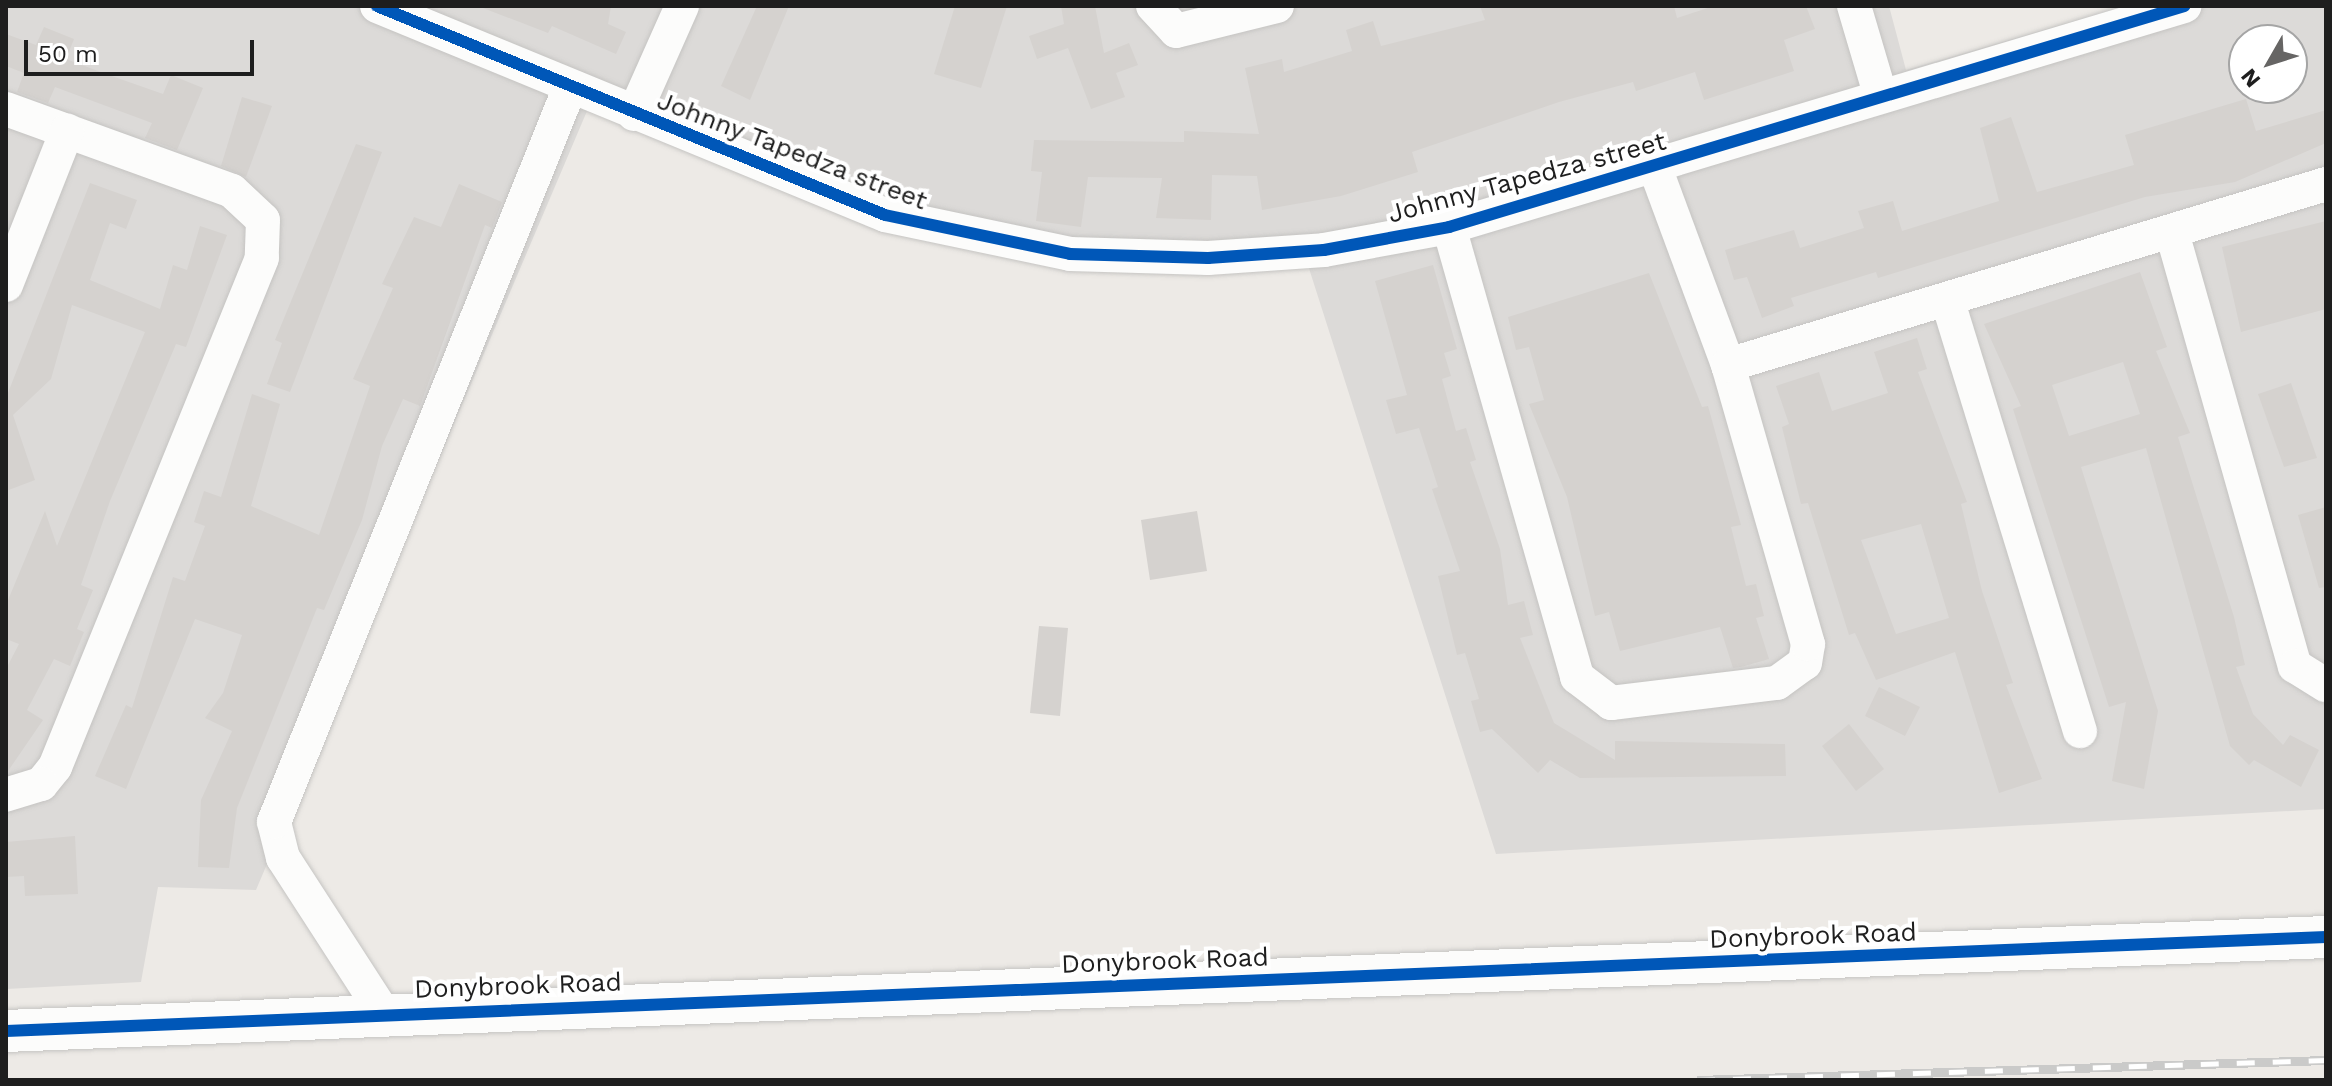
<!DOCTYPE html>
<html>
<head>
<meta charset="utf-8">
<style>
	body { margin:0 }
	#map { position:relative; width:2332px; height:1086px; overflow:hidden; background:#edeae6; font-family:"Work Sans",sans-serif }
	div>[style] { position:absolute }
	.residential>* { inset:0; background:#dcdad8 }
	.building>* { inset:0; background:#d5d2cf }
	.roads { filter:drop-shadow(0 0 2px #c5c4c2) drop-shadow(0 0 2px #c5c4c2) }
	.minor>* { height:34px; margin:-17px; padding:0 17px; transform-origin:17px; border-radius:17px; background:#fcfcfb }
	.tertiary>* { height:42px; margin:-21px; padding:0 21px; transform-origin:21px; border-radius:21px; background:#fcfcfb }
	.rail>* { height:9px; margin-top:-4.5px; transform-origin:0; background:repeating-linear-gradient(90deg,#fff 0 18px,#cacac9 0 36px); box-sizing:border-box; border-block:2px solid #cacac9 }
	.cycleway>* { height:12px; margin:-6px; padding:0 6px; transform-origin:6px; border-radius:6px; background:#0057b8 }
	span { translate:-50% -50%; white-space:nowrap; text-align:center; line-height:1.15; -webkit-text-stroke:8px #fff; paint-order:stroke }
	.street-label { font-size:26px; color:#1e1e1e }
	.frame { position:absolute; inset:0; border:8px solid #1e1e1e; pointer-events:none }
	.north { position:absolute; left:2228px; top:24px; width:80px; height:80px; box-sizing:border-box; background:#fff; border:2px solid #a5a5a5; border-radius:50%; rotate:231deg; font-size:22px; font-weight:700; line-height:32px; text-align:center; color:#1e1e1e }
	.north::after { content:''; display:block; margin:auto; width:28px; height:36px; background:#666564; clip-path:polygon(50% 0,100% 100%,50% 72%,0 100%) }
	.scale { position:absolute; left:24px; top:40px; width:230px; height:36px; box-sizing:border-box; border:4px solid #1e1e1e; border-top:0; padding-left:10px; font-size:24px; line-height:28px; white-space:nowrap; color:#1e1e1e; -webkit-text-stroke:6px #fff; paint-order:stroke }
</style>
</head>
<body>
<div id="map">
	<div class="residential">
		<i style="clip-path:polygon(evenodd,6px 6px,1889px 6px,1906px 70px,2126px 6px,2326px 6px,2326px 809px,1496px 854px,1306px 259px,1000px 254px,593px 97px,256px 890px,158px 887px,141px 982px,6px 989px,6px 6px,2244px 40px,2292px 40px,2292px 88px,2244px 88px,2244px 40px)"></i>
	</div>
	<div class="building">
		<i style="clip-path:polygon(611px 6px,608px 24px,626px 32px,616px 54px,552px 26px,548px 33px,483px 8px)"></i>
		<i style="clip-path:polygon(757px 6px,789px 6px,750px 100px,721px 86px)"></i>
		<i style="clip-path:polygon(955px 6px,1007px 6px,981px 88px,934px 74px)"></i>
		<i style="clip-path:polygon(1061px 6px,1095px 6px,1104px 53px,1129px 43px,1138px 65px,1116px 73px,1125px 97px,1091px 109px,1068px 48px,1037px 59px,1029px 36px,1064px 24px)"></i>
		<i style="clip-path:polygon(1480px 6px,1674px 6px,1677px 18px,1714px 6px,1806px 6px,1815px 29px,1784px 40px,1794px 71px,1704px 100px,1695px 72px,1636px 91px,1633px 82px,1559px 102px,1412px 152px,1418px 172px,1341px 196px,1262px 210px,1257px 176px,1212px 175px,1211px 220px,1156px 218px,1162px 178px,1088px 177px,1081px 227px,1036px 221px,1042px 172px,1031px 171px,1034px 140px,1184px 142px,1184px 131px,1259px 134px,1245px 68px,1282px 59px,1284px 72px,1352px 51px,1346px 30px,1373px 21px,1381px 46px,1485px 20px)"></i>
		<i style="clip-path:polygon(44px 27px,74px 39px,66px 59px,106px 74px,163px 94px,171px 75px,203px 88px,177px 150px,145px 138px,152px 123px,55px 87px,48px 103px,17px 92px,24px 73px,6px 66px,6px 34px,36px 45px)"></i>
		<i style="clip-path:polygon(242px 97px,272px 106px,246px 177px,221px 166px)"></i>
		<i style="clip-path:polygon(2246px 99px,2256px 131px,2326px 110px,2326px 143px,2235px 182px,2145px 197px,1878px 278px,1876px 272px,1791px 298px,1794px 306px,1762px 318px,1747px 277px,1734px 280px,1725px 250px,1794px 230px,1800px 248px,1864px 228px,1858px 211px,1893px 201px,1902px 231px,1999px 201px,1980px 128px,2011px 117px,2037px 192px,2134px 165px,2125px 135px)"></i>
		<i style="clip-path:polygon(356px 144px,382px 152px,290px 392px,267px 384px,282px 343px,275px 340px)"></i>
		<i style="clip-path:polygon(90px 183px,137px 200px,126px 229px,110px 223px,90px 280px,160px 309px,173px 265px,187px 270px,200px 226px,227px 235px,186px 347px,176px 344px,110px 501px,81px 585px,93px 590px,77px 629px,84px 632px,70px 666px,54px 659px,27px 710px,43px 720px,6px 774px,6px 669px,19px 644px,6px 639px,6px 605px,45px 511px,57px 546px,145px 332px,72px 305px,51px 379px,13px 415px,35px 480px,6px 491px,6px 398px)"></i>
		<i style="clip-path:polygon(459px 184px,502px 202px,492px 228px,485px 225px,420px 406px,403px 399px,382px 446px,362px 520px,324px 610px,317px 608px,237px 808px,229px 868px,198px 867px,201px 800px,232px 731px,205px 718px,223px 693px,242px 635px,195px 619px,126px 789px,95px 776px,126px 705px,132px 708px,173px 577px,185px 581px,205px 526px,194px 522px,204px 491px,221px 497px,252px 394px,280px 404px,251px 506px,319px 535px,370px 386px,353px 379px,393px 288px,382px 284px,414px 217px,441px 227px)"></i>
		<i style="clip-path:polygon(2326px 221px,2326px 309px,2241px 332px,2222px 247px)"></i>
		<i style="clip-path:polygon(1433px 265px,1457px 349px,1444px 353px,1451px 376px,1442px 379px,1456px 431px,1466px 428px,1476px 460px,1470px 462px,1500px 549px,1508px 605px,1524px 601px,1533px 635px,1520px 638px,1554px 723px,1615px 760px,1615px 741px,1785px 744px,1786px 776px,1580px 778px,1550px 760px,1538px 773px,1492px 729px,1480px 732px,1471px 701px,1479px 699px,1465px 653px,1457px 655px,1438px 576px,1460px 571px,1432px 489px,1438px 487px,1419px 428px,1396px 434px,1386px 400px,1407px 395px,1375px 281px)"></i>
		<i style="clip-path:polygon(evenodd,2140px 272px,2167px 347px,2156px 351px,2190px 433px,2178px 437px,2234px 617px,2245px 665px,2236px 667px,2253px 714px,2283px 745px,2290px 735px,2319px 750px,2301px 787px,2254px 760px,2249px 765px,2230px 746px,2146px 448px,2081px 467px,2158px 711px,2144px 789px,2112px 781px,2126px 702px,2109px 707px,2013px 409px,2021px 406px,1984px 324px,2140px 272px,2123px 362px,2140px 414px,2069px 436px,2052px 385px,2123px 362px)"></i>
		<i style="clip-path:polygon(1649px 273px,1702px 407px,1708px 406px,1741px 525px,1731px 527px,1746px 586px,1756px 584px,1764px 616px,1756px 618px,1769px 659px,1741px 667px,1733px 668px,1720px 627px,1620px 651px,1609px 612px,1595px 616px,1567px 497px,1529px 404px,1544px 400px,1529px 347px,1516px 350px,1508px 317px)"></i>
		<i style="clip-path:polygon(evenodd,1917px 338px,1927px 369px,1918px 372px,1967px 502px,1961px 504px,1982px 591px,2013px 683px,2006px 685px,2042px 779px,1999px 793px,1955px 652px,1876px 680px,1855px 633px,1849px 635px,1808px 503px,1801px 504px,1782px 427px,1789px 424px,1776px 386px,1819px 372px,1832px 411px,1888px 393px,1874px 352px,1917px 338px,1921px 524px,1949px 618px,1896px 634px,1861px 540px,1921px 524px)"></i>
		<i style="clip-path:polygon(2291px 383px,2317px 458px,2284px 467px,2258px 394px)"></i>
		<i style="clip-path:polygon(2326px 507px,2326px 587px,2319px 588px,2298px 515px)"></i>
		<i style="clip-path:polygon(1197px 511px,1207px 571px,1150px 580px,1141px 520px)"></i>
		<i style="clip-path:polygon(1039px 626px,1068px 628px,1060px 716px,1030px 713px)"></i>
		<i style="clip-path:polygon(1879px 687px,1920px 707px,1905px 736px,1865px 716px)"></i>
		<i style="clip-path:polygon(1849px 724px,1884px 769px,1856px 791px,1822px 746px)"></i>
		<i style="clip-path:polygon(75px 836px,78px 894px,25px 896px,24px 876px,6px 877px,6px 842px)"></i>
	</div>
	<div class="roads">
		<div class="minor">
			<i style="left:377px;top:6px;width:549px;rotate:22.36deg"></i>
			<i style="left:885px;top:215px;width:189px;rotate:11.9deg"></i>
			<i style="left:1070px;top:254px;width:138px;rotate:1.7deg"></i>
			<i style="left:1208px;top:258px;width:116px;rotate:-3.9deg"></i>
			<i style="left:1324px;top:250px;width:127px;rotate:-10.4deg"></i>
			<i style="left:1449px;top:227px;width:768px;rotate:-16.73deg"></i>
			<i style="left:1153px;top:6px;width:34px;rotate:47deg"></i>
			<i style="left:1176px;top:31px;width:104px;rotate:-13.9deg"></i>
			<i style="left:1854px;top:6px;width:92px;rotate:73.5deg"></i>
			<i style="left:6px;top:109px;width:240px;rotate:19.9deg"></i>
			<i style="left:232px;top:191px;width:42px;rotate:43.1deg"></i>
			<i style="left:263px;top:220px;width:38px;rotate:92deg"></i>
			<i style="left:262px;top:258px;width:549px;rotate:112.13deg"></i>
			<i style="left:55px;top:767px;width:22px;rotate:129deg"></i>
			<i style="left:41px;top:784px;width:37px;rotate:163deg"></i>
			<i style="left:634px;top:114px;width:118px;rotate:-66deg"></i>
			<i style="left:1449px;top:227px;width:468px;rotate:74.1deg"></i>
			<i style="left:1577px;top:677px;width:43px;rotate:37.4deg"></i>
			<i style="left:1611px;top:703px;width:167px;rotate:-6.9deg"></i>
			<i style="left:1777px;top:683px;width:34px;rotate:-36deg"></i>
			<i style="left:1805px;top:663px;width:19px;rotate:-81deg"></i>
			<i style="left:1808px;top:644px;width:290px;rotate:-106deg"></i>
			<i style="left:1728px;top:365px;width:208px;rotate:-110.3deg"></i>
			<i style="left:2173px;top:236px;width:447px;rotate:74.2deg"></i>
			<i style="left:2295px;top:666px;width:36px;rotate:32deg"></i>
			<i style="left:6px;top:285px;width:166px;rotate:-68.4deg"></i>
			<i style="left:1948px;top:302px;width:449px;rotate:72.9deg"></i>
			<i style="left:1728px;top:365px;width:625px;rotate:-16.84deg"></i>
			<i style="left:384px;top:1014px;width:186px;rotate:-122.9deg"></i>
			<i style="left:283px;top:858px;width:37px;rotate:-104deg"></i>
			<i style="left:274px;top:822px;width:792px;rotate:-68.06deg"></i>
		</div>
		<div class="tertiary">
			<i style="left:6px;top:1031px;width:2322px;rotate:-2.32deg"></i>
		</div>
	</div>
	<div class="rail">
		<i style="left:1697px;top:1080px;width:629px;rotate:-1.82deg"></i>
	</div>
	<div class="cycleway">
		<i style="left:377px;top:6px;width:549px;rotate:22.36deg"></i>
		<i style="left:885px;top:215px;width:189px;rotate:11.9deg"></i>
		<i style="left:1070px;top:254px;width:138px;rotate:1.7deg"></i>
		<i style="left:1208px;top:258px;width:116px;rotate:-3.9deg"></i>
		<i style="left:1324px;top:250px;width:127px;rotate:-10.4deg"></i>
		<i style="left:1449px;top:227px;width:768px;rotate:-16.73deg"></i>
		<i style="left:6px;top:1031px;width:2322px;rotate:-2.32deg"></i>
	</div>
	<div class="street-label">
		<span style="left:792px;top:151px;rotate:21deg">Johnny Tapedza street</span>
		<span style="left:1527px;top:178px;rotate:-15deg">Johnny Tapedza street</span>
		<span style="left:1813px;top:936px;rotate:-2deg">Donybrook Road</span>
		<span style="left:1165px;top:961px;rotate:-2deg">Donybrook Road</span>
		<span style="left:518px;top:986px;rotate:-2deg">Donybrook Road</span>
	</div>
	<div class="frame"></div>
	<div class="north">N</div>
	<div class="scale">50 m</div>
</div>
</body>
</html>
